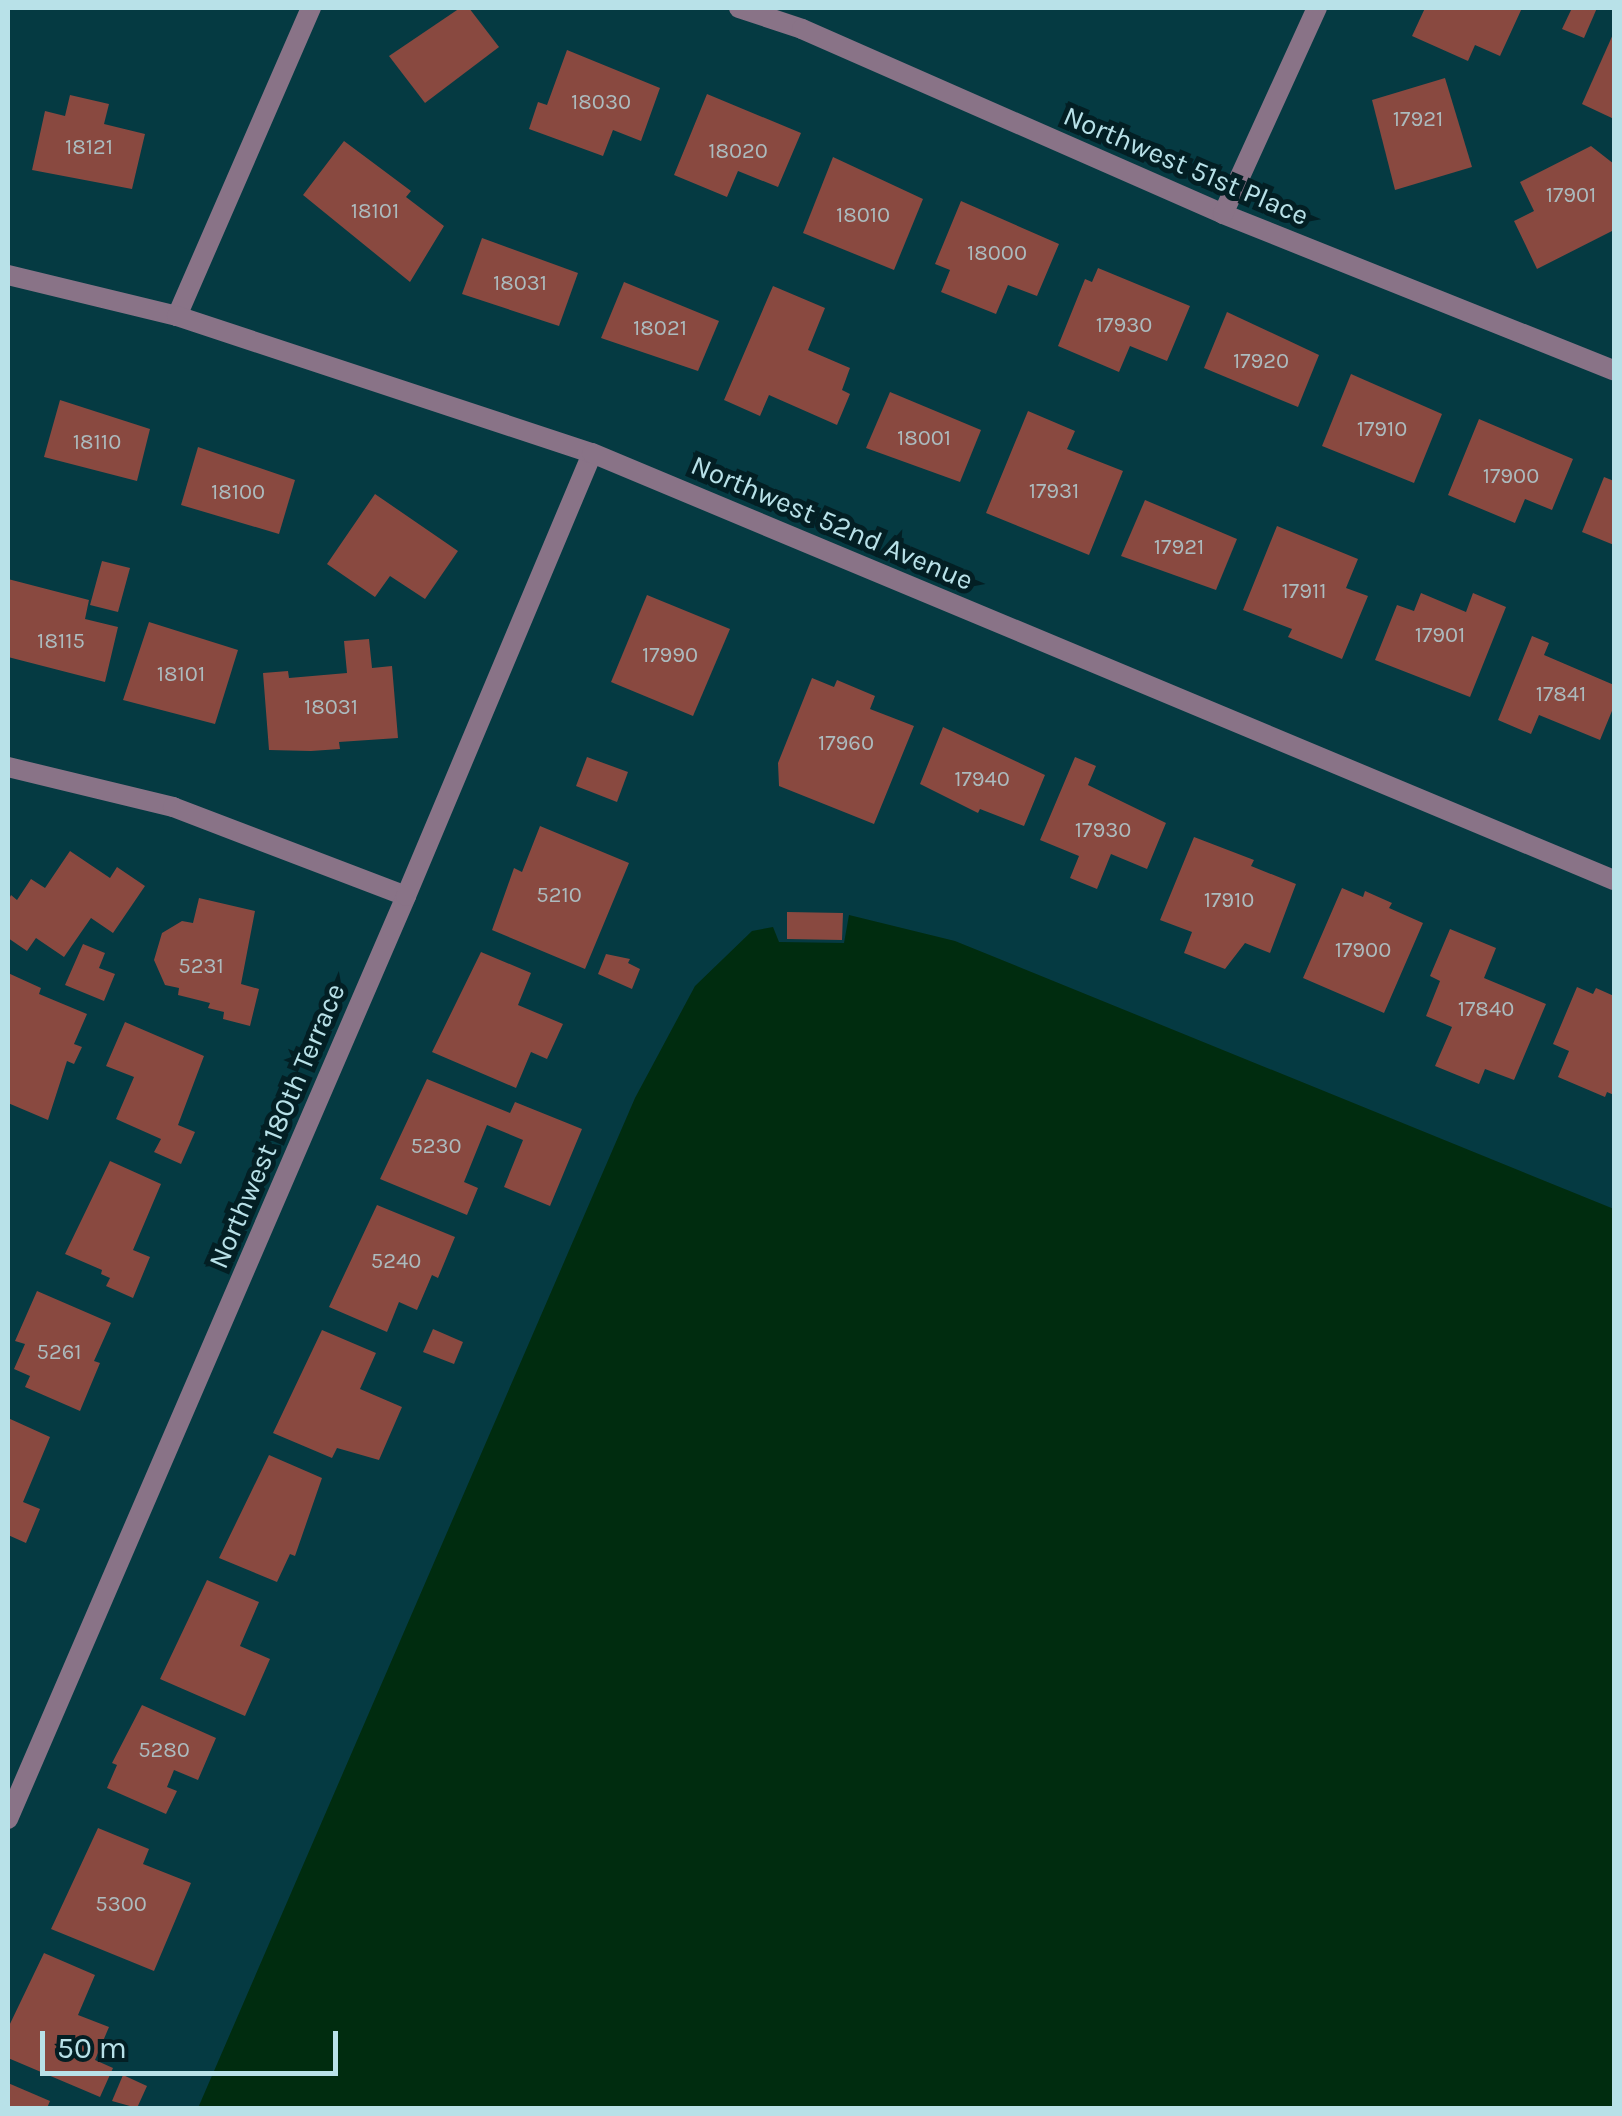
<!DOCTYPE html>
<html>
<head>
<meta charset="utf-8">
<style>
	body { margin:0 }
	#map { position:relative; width:1622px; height:2116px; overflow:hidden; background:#053a42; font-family:Karla,sans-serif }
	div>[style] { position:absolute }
	.water>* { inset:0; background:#002c0f }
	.building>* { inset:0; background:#894940 }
	.minor>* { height:20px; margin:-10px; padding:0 10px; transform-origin:10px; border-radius:10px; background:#897387 }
	.tertiary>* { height:20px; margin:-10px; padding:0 10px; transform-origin:10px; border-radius:10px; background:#897387 }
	span { translate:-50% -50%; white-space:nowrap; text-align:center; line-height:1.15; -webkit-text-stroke:10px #031f24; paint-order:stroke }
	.number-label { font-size:22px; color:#acbbbe }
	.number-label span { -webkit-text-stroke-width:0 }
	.street-label { font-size:28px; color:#b8e1e8 }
	.frame { position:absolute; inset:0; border:10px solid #b8e1e8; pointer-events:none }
	.scale { position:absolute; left:40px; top:2031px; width:298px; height:45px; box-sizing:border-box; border:5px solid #b8e1e8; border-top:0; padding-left:12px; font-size:30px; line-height:35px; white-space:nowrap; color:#b8e1e8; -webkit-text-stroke:8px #031f24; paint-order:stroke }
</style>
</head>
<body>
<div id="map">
	<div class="water">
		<i style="clip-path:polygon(849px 915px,955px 941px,1614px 1209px,1614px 2108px,198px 2108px,635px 1098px,695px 986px,752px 931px,773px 927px,779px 942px,844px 943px)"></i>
	</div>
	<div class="building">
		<i style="clip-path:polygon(460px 8px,469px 8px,499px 47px,425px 103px,389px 56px)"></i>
		<i style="clip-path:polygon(1425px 8px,1522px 8px,1500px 56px,1475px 45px,1468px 61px,1412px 36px)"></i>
		<i style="clip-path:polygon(1572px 8px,1597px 8px,1584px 38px,1562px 29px)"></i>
		<i style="clip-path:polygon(1614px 32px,1614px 119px,1582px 104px)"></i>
		<i style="clip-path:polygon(567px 50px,660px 88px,641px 141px,613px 130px,603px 156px,529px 129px,538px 102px,547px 105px)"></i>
		<i style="clip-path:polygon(1445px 78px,1472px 167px,1395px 190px,1372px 100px)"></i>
		<i style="clip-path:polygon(707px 94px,801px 133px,778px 187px,738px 171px,727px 197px,674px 175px)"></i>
		<i style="clip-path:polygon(70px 95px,109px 104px,104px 124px,145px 134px,132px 189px,32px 170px,45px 111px,65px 116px)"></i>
		<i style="clip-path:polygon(344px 141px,411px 191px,406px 197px,444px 226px,410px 282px,303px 195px)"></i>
		<i style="clip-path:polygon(1591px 146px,1614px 164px,1614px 230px,1537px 269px,1514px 221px,1534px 211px,1520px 182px)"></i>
		<i style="clip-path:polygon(833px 157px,923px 199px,894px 270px,803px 233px)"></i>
		<i style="clip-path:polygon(961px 201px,1059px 244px,1037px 296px,1008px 285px,996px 314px,941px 292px,950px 270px,935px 264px)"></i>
		<i style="clip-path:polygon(482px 238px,578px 273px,559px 326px,462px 294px)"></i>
		<i style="clip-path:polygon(1098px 268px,1190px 306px,1167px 361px,1130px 346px,1119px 372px,1058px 346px,1085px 279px,1092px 282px)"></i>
		<i style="clip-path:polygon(624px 282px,719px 321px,698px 371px,601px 338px)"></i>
		<i style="clip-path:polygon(773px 286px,825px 308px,808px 350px,850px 368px,842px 390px,850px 394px,837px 425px,769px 395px,760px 416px,724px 400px)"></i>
		<i style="clip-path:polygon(1227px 312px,1319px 355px,1298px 407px,1204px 368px)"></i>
		<i style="clip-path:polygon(1351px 374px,1442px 414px,1414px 483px,1322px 446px)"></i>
		<i style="clip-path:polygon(890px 392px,981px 430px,960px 482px,866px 448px)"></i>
		<i style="clip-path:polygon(60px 400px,150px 429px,137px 481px,44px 457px)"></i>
		<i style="clip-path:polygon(1028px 411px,1075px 431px,1067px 449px,1123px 471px,1089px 555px,986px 513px)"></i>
		<i style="clip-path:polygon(1479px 419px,1573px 459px,1552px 510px,1525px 499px,1515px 523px,1448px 495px)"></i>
		<i style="clip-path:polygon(198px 447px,295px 480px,279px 534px,181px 505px)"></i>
		<i style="clip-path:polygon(1604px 477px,1614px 481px,1614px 545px,1582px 532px)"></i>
		<i style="clip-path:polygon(375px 494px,458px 551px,425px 599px,390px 576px,375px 597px,327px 564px)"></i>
		<i style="clip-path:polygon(1145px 500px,1237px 539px,1216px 590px,1121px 556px)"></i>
		<i style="clip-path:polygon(1277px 526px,1358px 559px,1346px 588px,1368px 596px,1342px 659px,1288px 637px,1292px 629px,1243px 610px)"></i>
		<i style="clip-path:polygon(102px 561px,130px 568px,118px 612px,90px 605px)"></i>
		<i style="clip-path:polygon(8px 579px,89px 600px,85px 619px,118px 627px,105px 682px,8px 657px)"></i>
		<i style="clip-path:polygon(1421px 593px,1466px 612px,1473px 593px,1506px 607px,1470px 697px,1375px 660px,1397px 605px,1414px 611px)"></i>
		<i style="clip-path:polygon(647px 595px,730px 629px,693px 716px,611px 682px)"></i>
		<i style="clip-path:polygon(149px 622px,238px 650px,215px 724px,123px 700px)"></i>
		<i style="clip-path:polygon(1532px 636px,1549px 643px,1544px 655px,1614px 685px,1614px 706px,1600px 740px,1539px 715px,1531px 734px,1498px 720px)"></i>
		<i style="clip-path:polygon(369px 639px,372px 668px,392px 666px,398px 738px,339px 742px,340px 749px,311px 751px,269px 750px,263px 673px,288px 671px,289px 678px,347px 673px,344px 641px)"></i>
		<i style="clip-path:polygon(812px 678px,834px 687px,837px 680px,875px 696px,870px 709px,914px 726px,874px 824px,779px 786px,778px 763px)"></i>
		<i style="clip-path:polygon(943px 727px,1045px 775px,1024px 826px,980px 809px,978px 813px,920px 784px)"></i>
		<i style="clip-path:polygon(587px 757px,628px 772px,617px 802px,576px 786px)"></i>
		<i style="clip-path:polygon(1075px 757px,1096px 766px,1088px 785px,1166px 823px,1147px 869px,1111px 854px,1097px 889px,1070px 878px,1079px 856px,1040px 840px)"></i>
		<i style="clip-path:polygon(540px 826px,629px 863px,585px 969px,492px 930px,514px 868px,522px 872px)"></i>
		<i style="clip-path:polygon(1194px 837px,1254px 860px,1251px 866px,1296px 884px,1270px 953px,1245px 943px,1225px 969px,1184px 953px,1192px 932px,1160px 920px)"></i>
		<i style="clip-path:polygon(70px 851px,110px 878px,117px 867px,145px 886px,113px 933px,91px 918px,64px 957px,36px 938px,27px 951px,8px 938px,8px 901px,11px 895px,17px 900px,31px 879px,45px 888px)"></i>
		<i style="clip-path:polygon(1342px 888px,1363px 897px,1365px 891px,1392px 903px,1389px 908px,1423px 923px,1384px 1013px,1303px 978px)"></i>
		<i style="clip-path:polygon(199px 898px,255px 911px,241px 984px,259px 989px,250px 1026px,223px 1019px,224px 1012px,208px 1008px,210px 1003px,178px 995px,179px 988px,165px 985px,154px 960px,162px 933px,182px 921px,193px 923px)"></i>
		<i style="clip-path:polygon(787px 912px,843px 913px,842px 940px,787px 939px)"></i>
		<i style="clip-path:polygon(1450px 929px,1496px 948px,1484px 978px,1546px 1004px,1514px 1080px,1485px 1069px,1479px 1084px,1435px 1066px,1452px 1027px,1426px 1016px,1440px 981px,1430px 976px)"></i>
		<i style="clip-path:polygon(83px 944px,105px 953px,99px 968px,115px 974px,104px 1001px,65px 985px)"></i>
		<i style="clip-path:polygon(481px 952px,531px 973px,518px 1005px,563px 1024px,547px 1059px,531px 1052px,516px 1088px,432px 1052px)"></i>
		<i style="clip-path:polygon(606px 954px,630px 959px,628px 963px,640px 969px,632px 989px,598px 974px)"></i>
		<i style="clip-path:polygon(8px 973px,41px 988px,39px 994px,87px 1014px,74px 1044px,82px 1047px,74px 1064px,67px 1061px,48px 1120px,8px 1103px)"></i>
		<i style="clip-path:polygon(1577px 987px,1593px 994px,1596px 988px,1614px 996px,1614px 1095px,1607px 1092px,1605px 1097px,1558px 1077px,1569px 1051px,1553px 1044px)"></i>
		<i style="clip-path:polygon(125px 1022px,204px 1056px,178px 1125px,195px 1132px,181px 1164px,154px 1152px,161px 1139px,116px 1119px,134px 1077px,106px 1066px)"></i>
		<i style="clip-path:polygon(427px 1079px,510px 1113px,515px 1102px,582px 1129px,550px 1206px,504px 1187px,523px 1140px,487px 1125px,464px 1182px,478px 1188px,467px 1215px,380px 1179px)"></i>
		<i style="clip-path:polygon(110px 1161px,161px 1184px,133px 1250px,150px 1257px,133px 1298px,106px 1286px,110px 1278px,101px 1274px,102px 1270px,65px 1254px)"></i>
		<i style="clip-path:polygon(377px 1205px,455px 1237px,438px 1278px,432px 1275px,417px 1310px,399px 1302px,387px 1332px,329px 1307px)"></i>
		<i style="clip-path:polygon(37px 1291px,111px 1323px,94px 1361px,100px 1363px,80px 1411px,25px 1387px,30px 1376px,14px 1369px,25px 1344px,15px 1341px)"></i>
		<i style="clip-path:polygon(433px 1329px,463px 1342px,454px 1364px,423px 1352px)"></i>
		<i style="clip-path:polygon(322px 1330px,376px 1353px,360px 1389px,402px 1407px,379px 1460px,337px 1448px,332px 1458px,273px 1433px)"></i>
		<i style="clip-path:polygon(8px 1418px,50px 1437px,23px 1502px,40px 1509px,26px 1543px,8px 1535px)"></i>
		<i style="clip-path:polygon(269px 1455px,322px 1478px,295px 1556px,290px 1554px,277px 1582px,219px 1558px)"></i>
		<i style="clip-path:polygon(207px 1580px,259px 1602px,240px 1646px,270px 1659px,245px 1716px,160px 1679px)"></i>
		<i style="clip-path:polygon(142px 1705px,216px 1738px,198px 1780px,174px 1770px,167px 1787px,177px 1791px,166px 1814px,107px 1788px,117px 1765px,112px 1763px)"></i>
		<i style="clip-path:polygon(98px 1828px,149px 1849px,143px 1864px,191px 1883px,154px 1971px,51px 1929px)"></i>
		<i style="clip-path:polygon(44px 1953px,95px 1975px,78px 2015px,109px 2027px,95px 2060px,113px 2068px,100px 2097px,8px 2058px,8px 2028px)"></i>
		<i style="clip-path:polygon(123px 2075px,147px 2086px,137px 2108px,112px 2101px)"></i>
		<i style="clip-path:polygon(8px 2083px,50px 2101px,47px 2108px,8px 2108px)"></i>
	</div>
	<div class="minor">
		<i style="left:739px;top:8px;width:66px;rotate:18.4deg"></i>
		<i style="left:802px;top:29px;width:460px;rotate:23.7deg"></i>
		<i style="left:1223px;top:214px;width:421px;rotate:21.8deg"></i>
		<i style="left:1223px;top:214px;width:226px;rotate:-65.5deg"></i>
		<i style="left:177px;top:316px;width:336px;rotate:-66.5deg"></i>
		<i style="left:8px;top:767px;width:170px;rotate:13.6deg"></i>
		<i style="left:173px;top:807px;width:249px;rotate:20.9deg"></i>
		<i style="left:8px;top:1819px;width:1005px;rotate:-66.67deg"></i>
		<i style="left:406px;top:896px;width:480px;rotate:-67.2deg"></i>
	</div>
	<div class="tertiary">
		<i style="left:8px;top:275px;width:174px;rotate:13.6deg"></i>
		<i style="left:177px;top:316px;width:437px;rotate:18.3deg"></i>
		<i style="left:592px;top:453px;width:1108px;rotate:22.68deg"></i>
	</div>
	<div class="number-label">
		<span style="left:601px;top:103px">18030</span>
		<span style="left:1418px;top:120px">17921</span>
		<span style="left:89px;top:148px">18121</span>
		<span style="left:738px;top:152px">18020</span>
		<span style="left:1571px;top:196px">17901</span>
		<span style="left:375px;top:212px">18101</span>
		<span style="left:863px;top:216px">18010</span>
		<span style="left:997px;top:254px">18000</span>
		<span style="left:520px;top:284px">18031</span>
		<span style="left:1124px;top:326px">17930</span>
		<span style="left:660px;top:329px">18021</span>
		<span style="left:1261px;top:362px">17920</span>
		<span style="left:1382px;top:430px">17910</span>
		<span style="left:924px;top:439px">18001</span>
		<span style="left:97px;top:443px">18110</span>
		<span style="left:1511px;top:477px">17900</span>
		<span style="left:1054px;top:492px">17931</span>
		<span style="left:238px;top:493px">18100</span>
		<span style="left:1179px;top:548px">17921</span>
		<span style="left:1304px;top:592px">17911</span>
		<span style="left:1440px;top:636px">17901</span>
		<span style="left:61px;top:642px">18115</span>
		<span style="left:670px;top:656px">17990</span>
		<span style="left:181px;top:675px">18101</span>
		<span style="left:1561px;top:695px">17841</span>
		<span style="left:331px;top:708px">18031</span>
		<span style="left:846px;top:744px">17960</span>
		<span style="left:982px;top:780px">17940</span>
		<span style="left:1103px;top:831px">17930</span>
		<span style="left:559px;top:896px">5210</span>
		<span style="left:1229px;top:901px">17910</span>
		<span style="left:1363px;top:951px">17900</span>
		<span style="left:201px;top:967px">5231</span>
		<span style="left:1486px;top:1010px">17840</span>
		<span style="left:436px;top:1147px">5230</span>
		<span style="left:396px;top:1262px">5240</span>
		<span style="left:59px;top:1353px">5261</span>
		<span style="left:164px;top:1751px">5280</span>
		<span style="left:121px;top:1905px">5300</span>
	</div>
	<div class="street-label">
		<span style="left:1186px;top:166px;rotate:23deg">Northwest 51st Place</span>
		<span style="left:832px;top:523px;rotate:23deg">Northwest 52nd Avenue</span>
		<span style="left:277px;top:1126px;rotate:-67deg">Northwest 180th Terrace</span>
	</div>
	<div class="frame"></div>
	<div class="scale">50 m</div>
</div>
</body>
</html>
